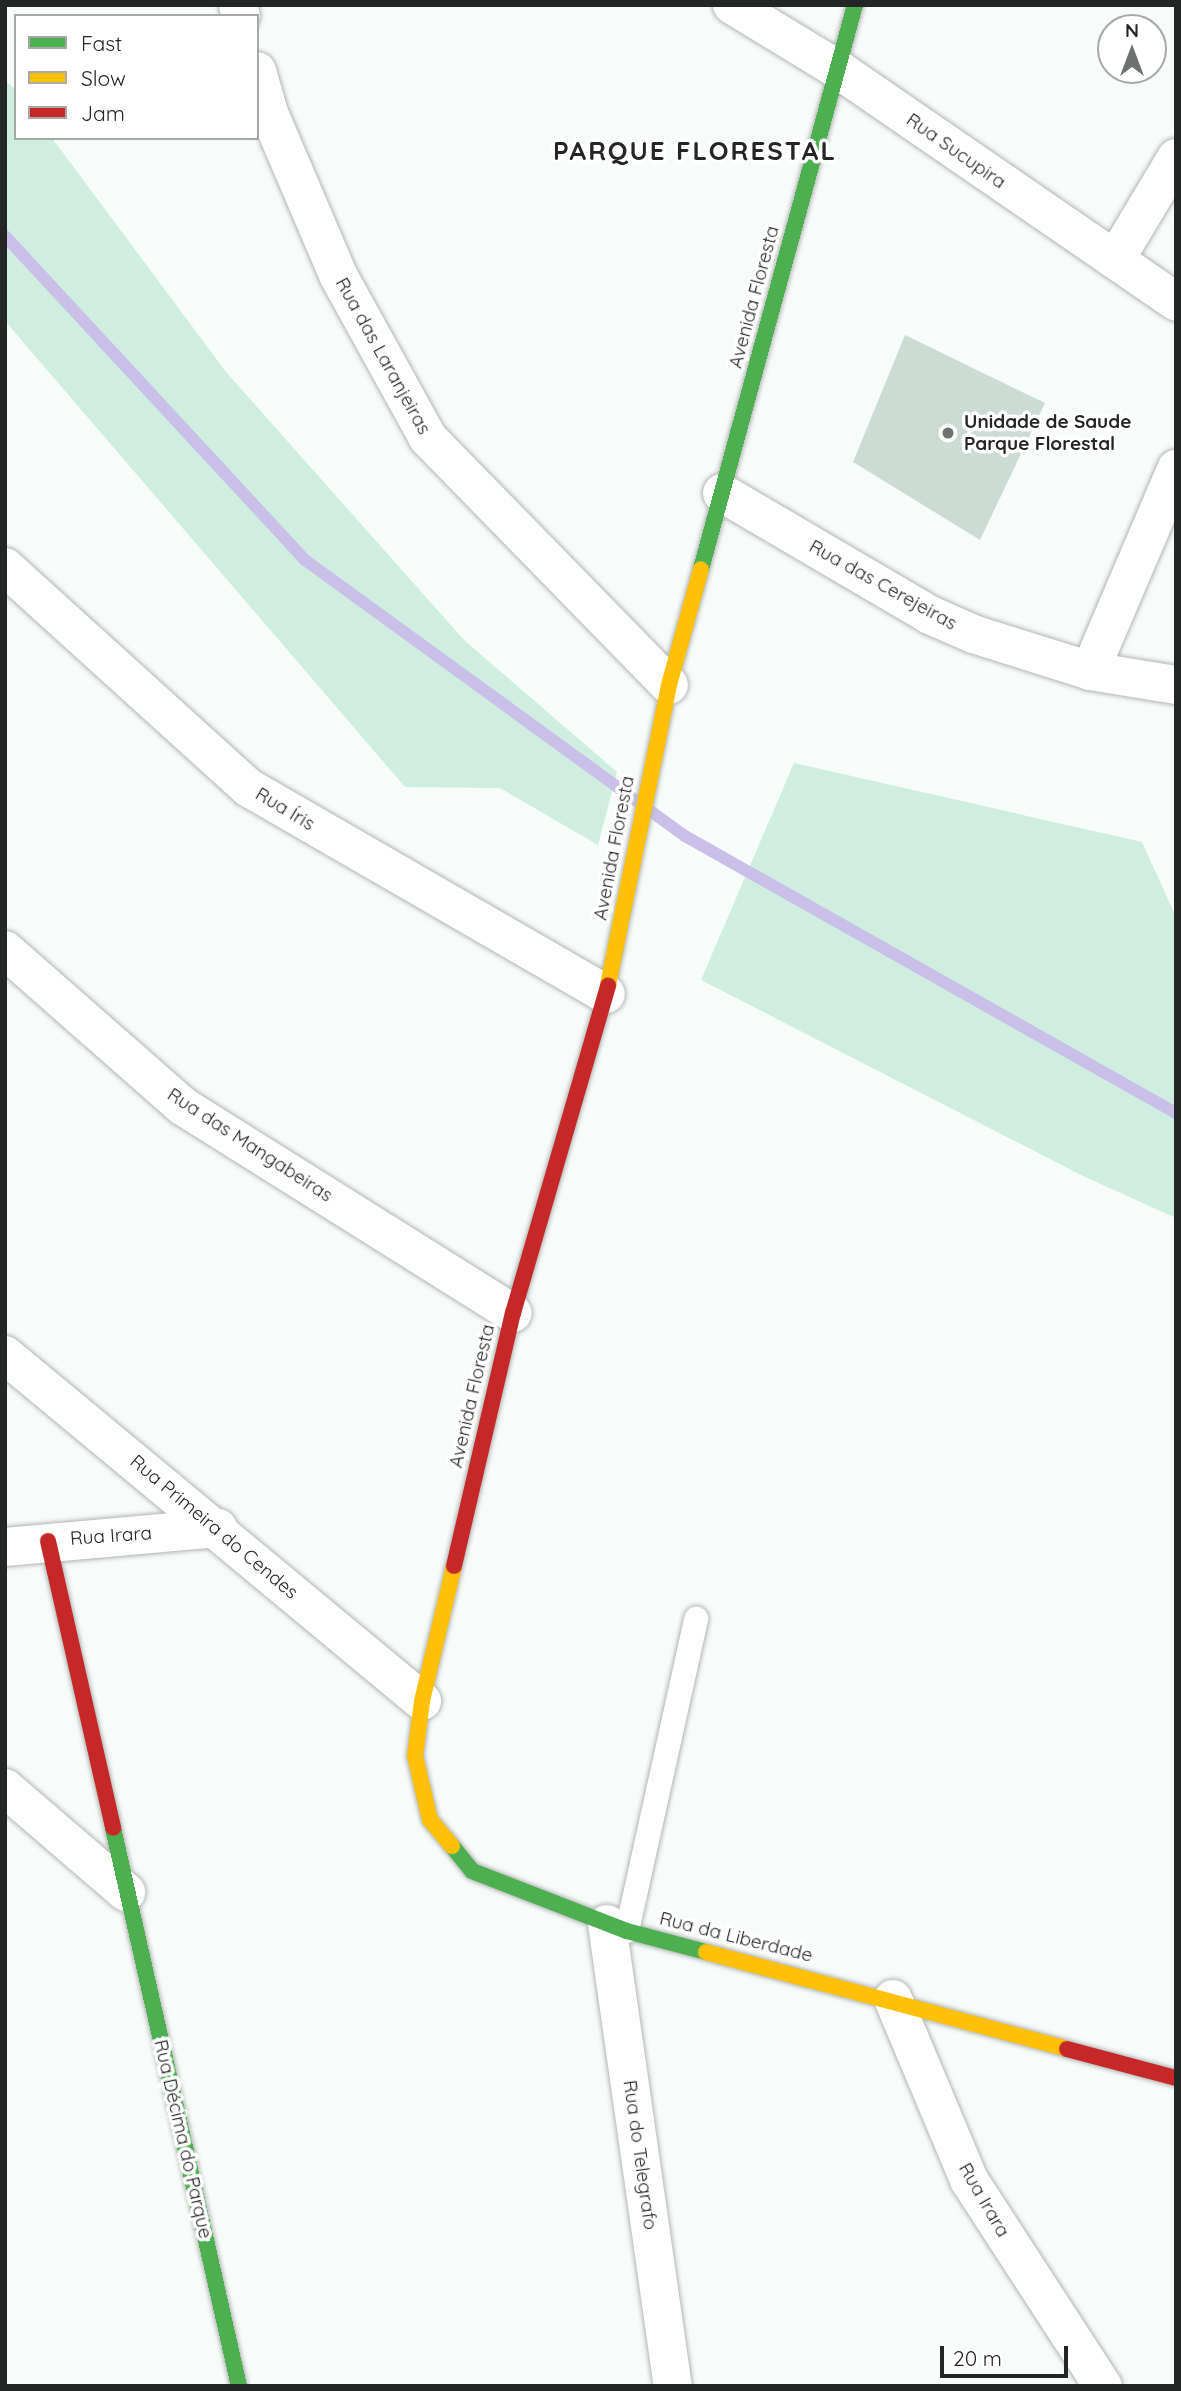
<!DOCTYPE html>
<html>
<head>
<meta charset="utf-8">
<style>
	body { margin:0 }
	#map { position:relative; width:1181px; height:2391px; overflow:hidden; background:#f7fbf9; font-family:Quicksand,sans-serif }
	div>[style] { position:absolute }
	.green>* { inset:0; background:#cfeee0 }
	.stream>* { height:12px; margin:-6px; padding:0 6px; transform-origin:6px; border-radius:6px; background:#cabfe9 }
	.building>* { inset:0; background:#ccdcd5 }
	.roads { filter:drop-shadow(0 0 2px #b3b6b5) drop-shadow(0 0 2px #b3b6b5) }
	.lane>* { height:24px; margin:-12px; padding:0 12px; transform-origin:12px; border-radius:12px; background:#fefefe }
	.street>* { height:38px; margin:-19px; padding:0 19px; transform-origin:19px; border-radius:19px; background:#fefefe }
	.fast>* { height:16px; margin:-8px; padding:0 8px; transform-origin:8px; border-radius:8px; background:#4caf50 }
	.slow>* { height:16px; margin:-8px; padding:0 8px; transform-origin:8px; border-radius:8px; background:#ffc107 }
	.jam>* { height:16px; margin:-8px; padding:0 8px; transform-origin:8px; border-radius:8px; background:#c62828 }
	.dots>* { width:19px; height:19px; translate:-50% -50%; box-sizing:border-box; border:4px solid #fff; border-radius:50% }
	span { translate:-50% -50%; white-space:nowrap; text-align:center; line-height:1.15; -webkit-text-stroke:7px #fff; paint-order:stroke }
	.street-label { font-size:19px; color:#232624 }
	.poi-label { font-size:19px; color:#232624; font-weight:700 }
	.left { translate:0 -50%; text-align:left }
	.district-label { font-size:26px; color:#232624; font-weight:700; letter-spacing:2px }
	.frame { position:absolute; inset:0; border:7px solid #232624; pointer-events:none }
	.legend { position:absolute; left:14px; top:14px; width:245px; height:126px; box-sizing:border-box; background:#fff; border:2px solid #a7a8a7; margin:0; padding:9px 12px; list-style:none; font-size:21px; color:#232624 }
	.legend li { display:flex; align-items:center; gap:14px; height:35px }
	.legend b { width:35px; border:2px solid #a7a8a7 }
	.north { position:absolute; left:1097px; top:14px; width:70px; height:70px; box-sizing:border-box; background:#fff; border:2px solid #a7a8a7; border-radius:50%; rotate:0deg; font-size:19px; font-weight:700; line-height:28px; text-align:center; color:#232624 }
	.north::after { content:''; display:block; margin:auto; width:24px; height:32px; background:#6d716f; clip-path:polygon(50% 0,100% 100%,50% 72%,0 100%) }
	.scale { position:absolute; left:940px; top:2346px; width:128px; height:32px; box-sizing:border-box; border:4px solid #232624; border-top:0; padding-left:9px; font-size:21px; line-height:24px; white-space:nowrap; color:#232624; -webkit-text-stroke:5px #fff; paint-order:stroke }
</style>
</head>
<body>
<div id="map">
	<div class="green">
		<i style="clip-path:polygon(5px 80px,16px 90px,16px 138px,52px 138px,226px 372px,464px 640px,617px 772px,598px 845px,500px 788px,405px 787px,5px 321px)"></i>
		<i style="clip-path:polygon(794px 763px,1142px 842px,1176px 917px,1176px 1218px,1085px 1177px,701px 980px)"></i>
	</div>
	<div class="stream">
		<i style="left:5px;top:236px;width:442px;rotate:47.2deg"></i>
		<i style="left:305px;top:560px;width:470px;rotate:36deg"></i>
		<i style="left:685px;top:836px;width:564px;rotate:29.43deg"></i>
	</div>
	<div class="building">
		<i style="clip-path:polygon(905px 335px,1045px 403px,980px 540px,853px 462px)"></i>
	</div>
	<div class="roads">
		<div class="lane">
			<i style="left:627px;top:1931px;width:320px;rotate:-77.5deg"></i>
		</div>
		<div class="street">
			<i style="left:238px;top:5px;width:11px;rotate:75deg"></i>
			<i style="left:732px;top:5px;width:125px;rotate:31.3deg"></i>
			<i style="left:839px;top:70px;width:409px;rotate:34.5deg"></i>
			<i style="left:257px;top:71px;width:44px;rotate:74.1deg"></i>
			<i style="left:269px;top:113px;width:176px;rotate:66.9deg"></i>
			<i style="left:338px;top:275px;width:186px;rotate:61.1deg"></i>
			<i style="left:428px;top:438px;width:345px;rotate:45.7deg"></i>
			<i style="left:1115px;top:260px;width:119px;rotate:-59.1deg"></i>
			<i style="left:722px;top:493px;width:241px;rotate:30.4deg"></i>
			<i style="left:930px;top:615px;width:47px;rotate:23.8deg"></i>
			<i style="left:973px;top:634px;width:123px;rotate:17.5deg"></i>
			<i style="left:1090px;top:671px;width:87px;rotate:9.2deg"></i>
			<i style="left:5px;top:567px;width:329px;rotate:42.2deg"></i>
			<i style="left:249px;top:788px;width:412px;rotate:30deg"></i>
			<i style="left:1090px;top:671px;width:220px;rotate:-66.9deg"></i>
			<i style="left:5px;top:950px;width:238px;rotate:41.3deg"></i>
			<i style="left:184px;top:1107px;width:388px;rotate:32.1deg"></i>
			<i style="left:5px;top:1355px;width:542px;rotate:39.68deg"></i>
			<i style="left:5px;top:1547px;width:214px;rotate:-5.1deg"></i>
			<i style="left:5px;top:1788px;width:160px;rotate:40.7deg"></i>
			<i style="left:607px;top:1924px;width:467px;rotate:81.9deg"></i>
			<i style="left:893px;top:1999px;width:196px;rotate:67.2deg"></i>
			<i style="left:969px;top:2180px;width:246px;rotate:57deg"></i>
		</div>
		<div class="fast">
			<i style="left:701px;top:569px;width:585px;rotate:-74.73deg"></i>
			<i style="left:113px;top:1828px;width:572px;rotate:77.28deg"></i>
			<i style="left:452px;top:1846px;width:32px;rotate:51deg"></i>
			<i style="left:472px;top:1871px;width:166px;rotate:21.2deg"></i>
			<i style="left:627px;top:1931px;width:82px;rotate:14.9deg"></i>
		</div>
		<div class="slow">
			<i style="left:608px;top:985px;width:306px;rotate:-78.5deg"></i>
			<i style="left:669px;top:685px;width:120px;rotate:-74.6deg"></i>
			<i style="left:452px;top:1846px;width:34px;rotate:-130deg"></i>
			<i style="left:430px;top:1820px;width:66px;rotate:-103.2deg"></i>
			<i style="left:415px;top:1756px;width:55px;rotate:-82.7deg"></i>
			<i style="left:422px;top:1701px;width:139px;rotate:-76.7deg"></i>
			<i style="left:706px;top:1952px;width:374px;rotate:15deg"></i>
		</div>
		<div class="jam">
			<i style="left:48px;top:1541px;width:294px;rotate:77.2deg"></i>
			<i style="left:454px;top:1566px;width:260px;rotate:-76.9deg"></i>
			<i style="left:513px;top:1313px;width:341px;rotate:-73.8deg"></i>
			<i style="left:1067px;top:2049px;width:113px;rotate:14.9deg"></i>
		</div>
	</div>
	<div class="dots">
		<i style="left:948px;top:433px;background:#6d716f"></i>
	</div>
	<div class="street-label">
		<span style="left:956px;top:151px;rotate:35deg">Rua Sucupira</span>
		<span style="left:754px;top:297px;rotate:-75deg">Avenida Floresta</span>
		<span style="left:383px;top:356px;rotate:61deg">Rua das Laranjeiras</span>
		<span style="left:883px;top:585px;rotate:29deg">Rua das Cerejeiras</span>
		<span style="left:285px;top:809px;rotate:31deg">Rua Íris</span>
		<span style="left:614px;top:848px;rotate:-79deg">Avenida Floresta</span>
		<span style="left:250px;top:1145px;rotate:33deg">Rua das Mangabeiras</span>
		<span style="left:472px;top:1396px;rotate:-77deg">Avenida Floresta</span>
		<span style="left:214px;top:1527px;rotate:40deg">Rua Primeira do Cendes</span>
		<span style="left:111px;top:1536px;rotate:-4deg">Rua Irara</span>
		<span style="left:736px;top:1937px;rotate:14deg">Rua da Liberdade</span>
		<span style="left:183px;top:2139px;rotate:77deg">Rua Décima do Parque</span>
		<span style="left:640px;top:2155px;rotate:82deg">Rua do Telegrafo</span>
		<span style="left:984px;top:2200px;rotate:60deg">Rua Irara</span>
	</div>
	<div class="poi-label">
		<span class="left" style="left:964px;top:433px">Unidade de Saude<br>Parque Florestal</span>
	</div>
	<div class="district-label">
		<span style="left:695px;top:151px">PARQUE FLORESTAL</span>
	</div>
	<div class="frame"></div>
	<ul class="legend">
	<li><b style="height:9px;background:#4caf50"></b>Fast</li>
	<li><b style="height:9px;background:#ffc107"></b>Slow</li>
	<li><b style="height:9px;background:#c62828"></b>Jam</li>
	</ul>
	<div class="north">N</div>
	<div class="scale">20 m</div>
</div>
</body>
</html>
